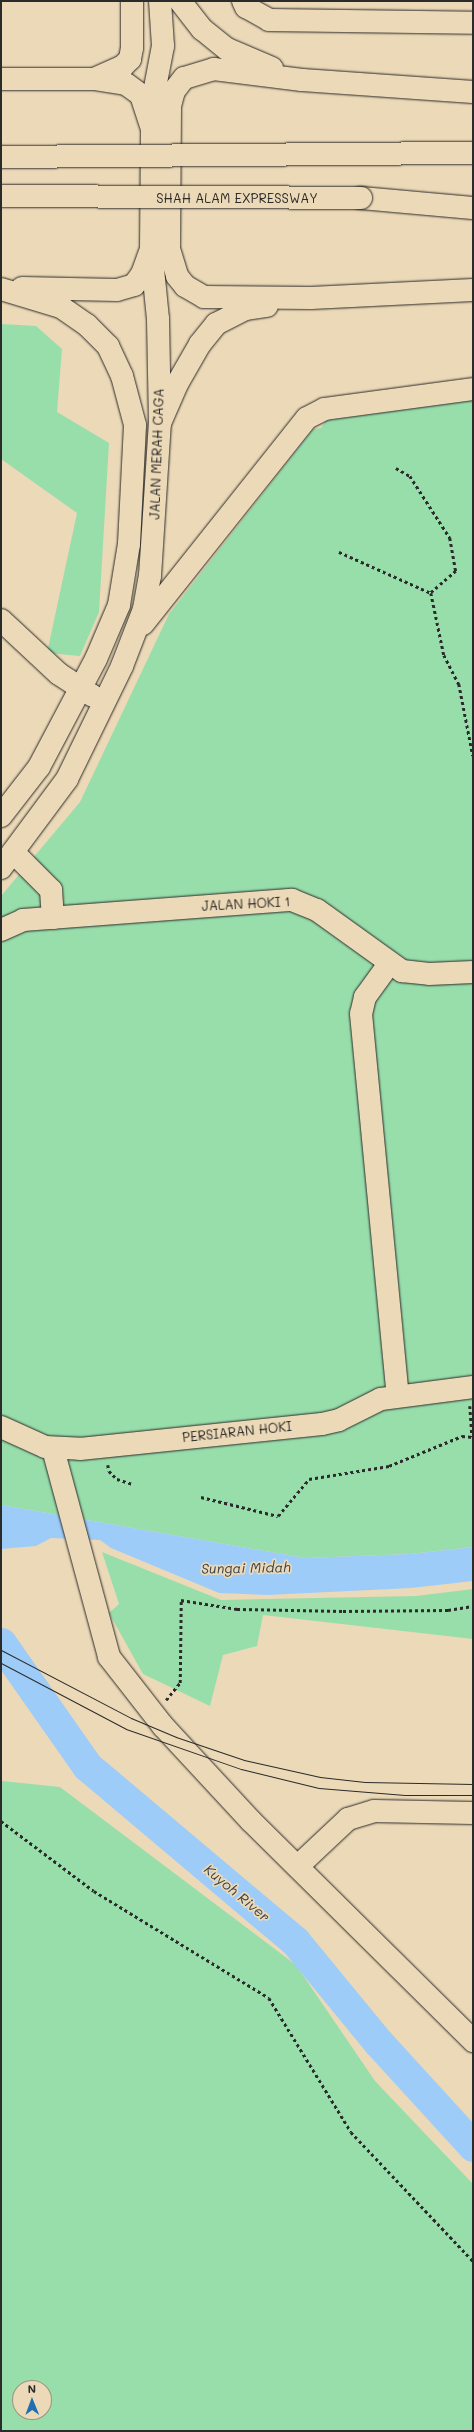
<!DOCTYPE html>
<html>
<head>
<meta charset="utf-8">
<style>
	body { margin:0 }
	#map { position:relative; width:474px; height:2432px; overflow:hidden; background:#ecd9b7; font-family:Mali,sans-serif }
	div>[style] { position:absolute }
	.green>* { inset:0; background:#98deab }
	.water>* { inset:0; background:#9eccf9 }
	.river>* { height:31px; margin:-15.5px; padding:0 15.5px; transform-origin:15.5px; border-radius:15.5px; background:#9eccf9 }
	.path>* { height:2.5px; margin-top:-1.25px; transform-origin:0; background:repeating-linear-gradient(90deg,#2b2b2b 0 3px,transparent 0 6px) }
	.roads { filter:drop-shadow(0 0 1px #2b2b2b) drop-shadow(0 0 1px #2b2b2b) }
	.minor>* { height:22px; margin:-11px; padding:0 11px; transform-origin:11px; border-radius:11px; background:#ecd9b7 }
	.highway>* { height:22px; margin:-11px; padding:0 11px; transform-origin:11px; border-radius:11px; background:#ecd9b7 }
	.tram>* { height:1px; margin:-0.5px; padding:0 0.5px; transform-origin:0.5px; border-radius:0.5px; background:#2b2b2b }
	.bridges { filter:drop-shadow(0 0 1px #2b2b2b) drop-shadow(0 0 1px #2b2b2b) }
	.highway-bridge>* { height:22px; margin:-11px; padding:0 11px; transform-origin:11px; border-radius:11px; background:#ecd9b7 }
	span { translate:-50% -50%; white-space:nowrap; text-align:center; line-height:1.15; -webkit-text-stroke:3.5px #ecd9b7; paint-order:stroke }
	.street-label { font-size:13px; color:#2b2b2b }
	.water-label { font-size:14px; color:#3c434a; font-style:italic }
	.frame { position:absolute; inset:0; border:2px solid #2b2b2b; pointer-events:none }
	.north { position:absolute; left:12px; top:2380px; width:40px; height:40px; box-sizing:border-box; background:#ecd9b7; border:1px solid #9f937f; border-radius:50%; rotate:359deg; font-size:11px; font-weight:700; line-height:16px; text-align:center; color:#2b2b2b }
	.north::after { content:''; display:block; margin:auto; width:14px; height:18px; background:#1f6fb2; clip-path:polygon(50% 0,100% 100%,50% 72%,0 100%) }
</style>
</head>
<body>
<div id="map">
	<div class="green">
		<i style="clip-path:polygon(1px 324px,36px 326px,62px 349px,57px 412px,109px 443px,99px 612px,80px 656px,47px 653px,77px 513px,1px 459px)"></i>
		<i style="clip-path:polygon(473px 400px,473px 1547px,410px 1554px,305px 1558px,1px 1505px,1px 896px,80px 802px,169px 614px,313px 429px,321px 428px,326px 420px)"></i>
		<i style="clip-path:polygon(102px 1552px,221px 1600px,416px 1596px,473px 1589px,473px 1639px,263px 1615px,257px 1646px,223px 1655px,210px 1706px,143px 1674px,109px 1613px,119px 1604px)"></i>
		<i style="clip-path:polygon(evenodd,2px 1781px,60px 1787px,296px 1965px,375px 2081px,473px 2184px,473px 2431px,1px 2431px,2px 1781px,20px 2388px,44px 2388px,44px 2412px,20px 2412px,20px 2388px)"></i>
	</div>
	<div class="water">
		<i style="clip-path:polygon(1px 1505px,305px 1558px,410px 1554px,473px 1547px,473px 1581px,411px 1588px,268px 1595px,219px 1593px,111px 1548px,100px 1540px,51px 1538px,36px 1546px,1px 1549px)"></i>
	</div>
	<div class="river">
		<i style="left:1px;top:1643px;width:150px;rotate:55deg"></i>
		<i style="left:87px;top:1766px;width:272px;rotate:40.1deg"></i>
		<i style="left:295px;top:1941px;width:131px;rotate:50.6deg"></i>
		<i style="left:378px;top:2042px;width:141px;rotate:47.6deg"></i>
	</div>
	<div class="path">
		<i style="left:396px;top:468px;width:16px;rotate:30deg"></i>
		<i style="left:410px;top:476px;width:74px;rotate:57.2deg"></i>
		<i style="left:450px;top:538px;width:34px;rotate:80deg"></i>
		<i style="left:456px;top:571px;width:33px;rotate:139deg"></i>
		<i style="left:339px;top:552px;width:101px;rotate:24deg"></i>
		<i style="left:431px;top:593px;width:63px;rotate:78.2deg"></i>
		<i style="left:444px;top:655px;width:33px;rotate:63deg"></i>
		<i style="left:459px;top:684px;width:73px;rotate:79deg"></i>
		<i style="left:470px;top:1406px;width:31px;rotate:86deg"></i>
		<i style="left:108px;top:1465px;width:6px;rotate:81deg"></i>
		<i style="left:109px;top:1471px;width:11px;rotate:45deg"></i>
		<i style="left:117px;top:1479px;width:16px;rotate:18deg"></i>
		<i style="left:201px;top:1497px;width:79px;rotate:13.9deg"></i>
		<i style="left:278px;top:1516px;width:48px;rotate:-50deg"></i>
		<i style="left:309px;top:1479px;width:81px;rotate:-9.2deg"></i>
		<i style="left:389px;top:1466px;width:79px;rotate:-22.3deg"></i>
		<i style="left:462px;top:1436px;width:11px;rotate:5deg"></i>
		<i style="left:166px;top:1700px;width:22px;rotate:-51deg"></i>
		<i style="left:180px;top:1683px;width:83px;rotate:-89.3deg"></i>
		<i style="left:181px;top:1600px;width:57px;rotate:9.1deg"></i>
		<i style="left:237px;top:1609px;width:106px;rotate:1.1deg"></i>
		<i style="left:343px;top:1611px;width:105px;rotate:-0.5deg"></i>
		<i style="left:448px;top:1610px;width:25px;rotate:-9deg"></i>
		<i style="left:1px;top:1821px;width:116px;rotate:37deg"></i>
		<i style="left:94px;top:1891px;width:205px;rotate:31.4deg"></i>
		<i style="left:269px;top:1998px;width:157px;rotate:58.5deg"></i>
		<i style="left:351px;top:2132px;width:178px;rotate:46.6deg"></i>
	</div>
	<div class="roads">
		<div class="minor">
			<i style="left:243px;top:1px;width:7px;rotate:63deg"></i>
			<i style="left:246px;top:7px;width:26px;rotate:29deg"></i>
			<i style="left:269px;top:20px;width:204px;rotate:0.8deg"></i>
			<i style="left:94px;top:79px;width:32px;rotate:-24deg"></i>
			<i style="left:123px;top:66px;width:10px;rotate:-45deg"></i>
			<i style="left:130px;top:59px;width:11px;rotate:-80deg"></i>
			<i style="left:132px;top:48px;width:47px;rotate:-90deg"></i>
			<i style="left:1px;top:620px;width:79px;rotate:43deg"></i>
			<i style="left:59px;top:674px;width:40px;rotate:32.9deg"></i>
			<i style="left:143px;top:624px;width:263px;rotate:-51.5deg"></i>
			<i style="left:307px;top:418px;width:20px;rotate:-27deg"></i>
			<i style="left:325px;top:409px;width:149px;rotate:-7.7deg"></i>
			<i style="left:1px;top:816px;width:62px;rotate:-52.2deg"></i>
			<i style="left:39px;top:767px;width:122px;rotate:-62.2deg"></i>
			<i style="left:96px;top:659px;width:59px;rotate:-66.9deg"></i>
			<i style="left:119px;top:605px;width:62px;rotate:-80.7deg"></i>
			<i style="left:129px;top:544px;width:119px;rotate:-87.1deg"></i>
			<i style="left:13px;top:852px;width:54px;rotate:45deg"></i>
			<i style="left:51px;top:890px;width:28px;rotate:86deg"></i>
			<i style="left:1px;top:868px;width:111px;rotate:-53.4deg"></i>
			<i style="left:67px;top:779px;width:126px;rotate:-64deg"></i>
			<i style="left:122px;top:666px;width:61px;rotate:-68.9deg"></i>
			<i style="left:144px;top:609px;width:34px;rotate:-80deg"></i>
			<i style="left:150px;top:576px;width:153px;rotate:-86.3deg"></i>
			<i style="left:160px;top:423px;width:104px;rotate:-91.1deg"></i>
			<i style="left:158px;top:319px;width:70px;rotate:-95.7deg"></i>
			<i style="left:151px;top:249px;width:120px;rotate:-89.5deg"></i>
			<i style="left:152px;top:129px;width:36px;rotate:-87deg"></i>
			<i style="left:154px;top:93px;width:48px;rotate:-79.2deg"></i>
			<i style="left:163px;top:46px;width:45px;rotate:-93.8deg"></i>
			<i style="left:1px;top:930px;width:24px;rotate:-24deg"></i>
			<i style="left:23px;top:920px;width:270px;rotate:-4.3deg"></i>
			<i style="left:292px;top:900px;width:27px;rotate:22deg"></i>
			<i style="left:317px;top:910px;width:105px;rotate:35.7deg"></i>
			<i style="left:402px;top:971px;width:27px;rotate:6deg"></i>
			<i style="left:429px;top:974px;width:44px;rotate:-2.6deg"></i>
			<i style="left:389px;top:964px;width:41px;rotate:126deg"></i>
			<i style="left:365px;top:997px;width:17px;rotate:103deg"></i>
			<i style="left:361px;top:1014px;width:383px;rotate:84.5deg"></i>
			<i style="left:1px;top:1427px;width:48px;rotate:24.4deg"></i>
			<i style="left:45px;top:1447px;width:35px;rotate:3deg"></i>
			<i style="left:80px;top:1449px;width:243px;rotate:-5.9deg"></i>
			<i style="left:322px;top:1424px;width:17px;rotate:-13deg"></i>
			<i style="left:339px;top:1420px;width:47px;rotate:-26.6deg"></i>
			<i style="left:381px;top:1399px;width:93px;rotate:-7.4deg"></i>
			<i style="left:53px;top:1449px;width:215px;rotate:74.9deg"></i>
			<i style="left:109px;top:1657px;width:88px;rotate:52deg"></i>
			<i style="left:163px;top:1726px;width:129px;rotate:47.2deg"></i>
			<i style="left:251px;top:1821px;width:313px;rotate:44.7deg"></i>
			<i style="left:298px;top:1866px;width:69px;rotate:-43.2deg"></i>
			<i style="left:348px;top:1819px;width:27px;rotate:-17deg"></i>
			<i style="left:374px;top:1811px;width:99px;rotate:1.2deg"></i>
		</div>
		<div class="highway">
			<i style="left:180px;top:1px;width:36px;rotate:52deg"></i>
			<i style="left:202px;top:29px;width:32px;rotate:39deg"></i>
			<i style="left:227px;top:49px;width:49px;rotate:22.9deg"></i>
			<i style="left:1px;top:79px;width:93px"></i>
			<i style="left:94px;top:79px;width:32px;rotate:9deg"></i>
			<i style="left:126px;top:84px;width:19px;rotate:36deg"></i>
			<i style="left:141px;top:95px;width:36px;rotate:72deg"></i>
			<i style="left:473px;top:92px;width:171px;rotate:-176deg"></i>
			<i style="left:302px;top:80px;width:89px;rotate:-172.9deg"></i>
			<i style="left:214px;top:69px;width:31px;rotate:163deg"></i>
			<i style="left:184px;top:78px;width:16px;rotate:128deg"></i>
			<i style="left:174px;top:91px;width:16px;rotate:105deg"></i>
			<i style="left:170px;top:106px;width:143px;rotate:90.4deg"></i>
			<i style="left:169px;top:249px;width:28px;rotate:73deg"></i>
			<i style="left:177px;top:276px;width:13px;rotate:51deg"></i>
			<i style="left:185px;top:286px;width:22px;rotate:30deg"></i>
			<i style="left:204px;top:297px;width:107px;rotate:0.5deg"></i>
			<i style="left:311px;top:298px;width:162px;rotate:-2.8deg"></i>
			<i style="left:361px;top:198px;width:112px;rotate:5.1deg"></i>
			<i style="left:22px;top:288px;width:95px;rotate:1.2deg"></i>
			<i style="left:117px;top:290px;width:18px;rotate:-16deg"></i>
			<i style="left:134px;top:285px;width:14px;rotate:-54deg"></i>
			<i style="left:142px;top:274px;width:27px;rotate:-70deg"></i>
			<i style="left:1px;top:289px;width:63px;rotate:16.7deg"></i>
			<i style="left:61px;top:307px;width:32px;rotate:35deg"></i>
			<i style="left:87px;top:325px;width:30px;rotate:45deg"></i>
			<i style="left:108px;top:346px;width:33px;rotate:65deg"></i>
			<i style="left:122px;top:376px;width:51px;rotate:75.1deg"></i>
			<i style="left:160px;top:423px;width:43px;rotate:-66.4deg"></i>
			<i style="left:177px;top:384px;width:46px;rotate:-60.1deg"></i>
			<i style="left:200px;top:344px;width:26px;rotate:-51deg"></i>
			<i style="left:216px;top:324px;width:33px;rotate:-27deg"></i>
			<i style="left:245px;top:309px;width:22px;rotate:-8deg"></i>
		</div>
	</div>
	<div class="tram">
		<i style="left:1px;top:1650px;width:147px;rotate:27.6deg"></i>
		<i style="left:131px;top:1718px;width:49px;rotate:22.9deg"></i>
		<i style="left:176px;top:1737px;width:72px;rotate:18.7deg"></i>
		<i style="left:244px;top:1760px;width:78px;rotate:12.6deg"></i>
		<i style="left:320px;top:1777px;width:45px;rotate:6.3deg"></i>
		<i style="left:365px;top:1782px;width:108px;rotate:1.1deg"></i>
		<i style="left:1px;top:1663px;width:141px;rotate:27.8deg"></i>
		<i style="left:126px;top:1729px;width:122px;rotate:19.2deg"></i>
		<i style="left:241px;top:1769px;width:80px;rotate:13.7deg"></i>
		<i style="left:319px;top:1788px;width:86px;rotate:4.7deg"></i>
		<i style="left:405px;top:1795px;width:68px"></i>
	</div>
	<div class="bridges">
		<div class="highway-bridge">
			<i style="left:1px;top:157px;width:472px;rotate:-0.5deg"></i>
			<i style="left:1px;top:196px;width:360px;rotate:0.3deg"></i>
		</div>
	</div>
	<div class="street-label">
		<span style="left:237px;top:198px">SHAH ALAM EXPRESSWAY</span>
		<span style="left:157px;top:454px;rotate:-88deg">JALAN MERAH CAGA</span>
		<span style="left:246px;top:904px;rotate:-3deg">JALAN HOKI 1</span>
		<span style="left:237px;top:1432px;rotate:-6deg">PERSIARAN HOKI</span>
	</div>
	<div class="water-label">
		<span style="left:246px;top:1568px;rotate:-1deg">Sungai Midah</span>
		<span style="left:237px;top:1893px;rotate:40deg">Kuyoh River</span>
	</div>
	<div class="frame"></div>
	<div class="north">N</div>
</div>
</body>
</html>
